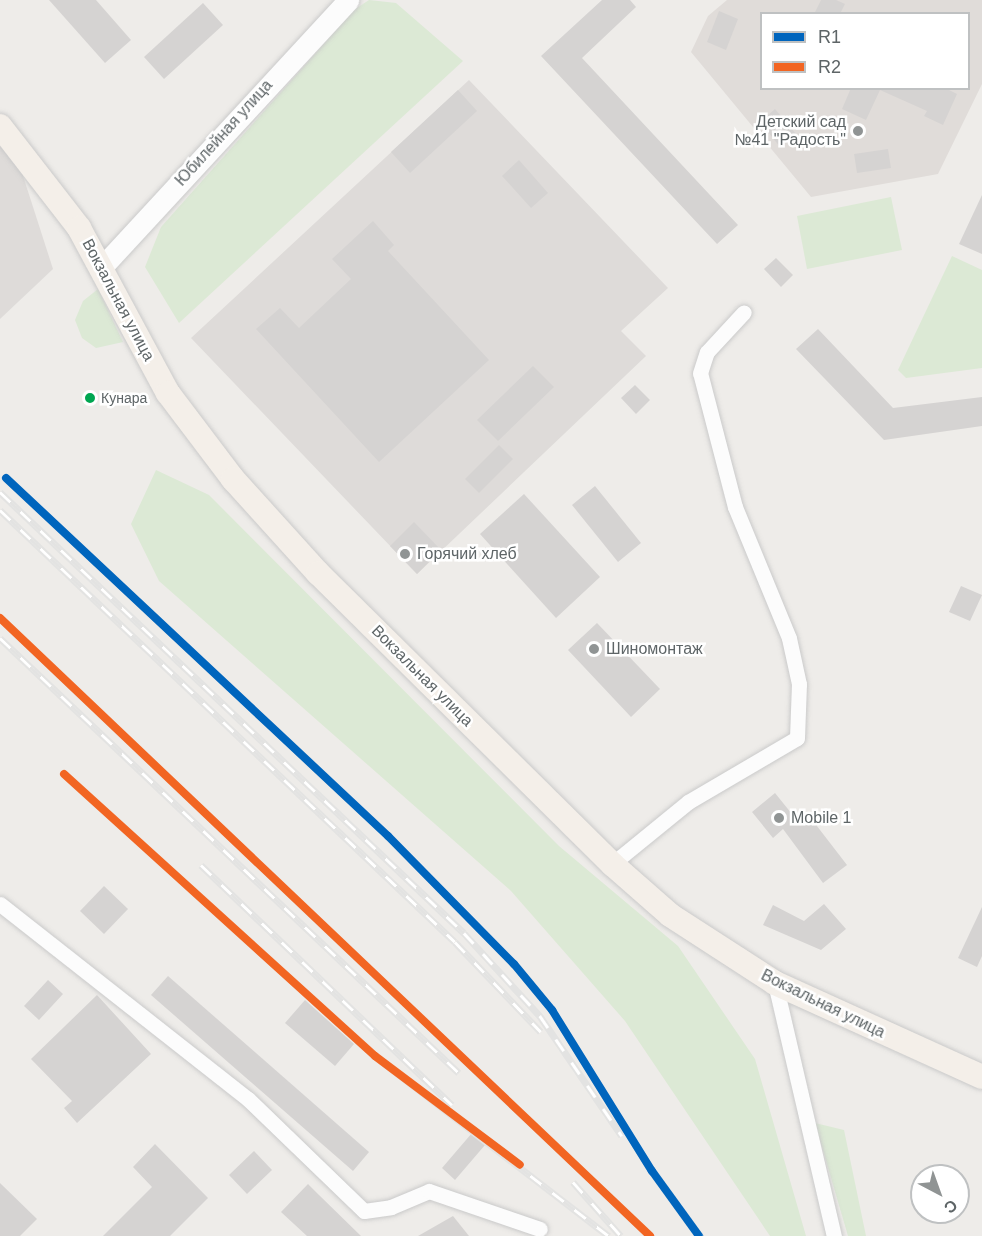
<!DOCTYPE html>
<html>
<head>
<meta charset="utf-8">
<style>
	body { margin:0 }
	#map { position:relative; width:982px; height:1236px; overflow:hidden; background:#eeece9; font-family:Arial,sans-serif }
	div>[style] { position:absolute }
	.industrial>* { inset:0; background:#dedbd9 }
	.education>* { inset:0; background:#e0dcd9 }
	.green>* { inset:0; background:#dce9d5 }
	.building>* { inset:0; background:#d5d3d2 }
	.roads { filter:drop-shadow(0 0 2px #cacaca) drop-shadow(0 0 2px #cacaca) }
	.street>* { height:15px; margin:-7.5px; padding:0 7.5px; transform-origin:7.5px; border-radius:7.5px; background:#fcfcfc }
	.secondary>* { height:21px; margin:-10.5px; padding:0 10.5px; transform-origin:10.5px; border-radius:10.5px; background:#fcfcfc }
	.primary>* { height:24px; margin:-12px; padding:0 12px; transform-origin:12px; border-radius:12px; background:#f4efe9 }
	.rail>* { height:7px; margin-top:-3.5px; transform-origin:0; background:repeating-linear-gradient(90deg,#fff 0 14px,#e3e3e2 0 28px); box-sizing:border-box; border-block:2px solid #e3e3e2 }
	.rail-1>* { height:8px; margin:-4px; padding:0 4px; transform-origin:4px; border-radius:4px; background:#0065bd }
	.rail-2>* { height:8px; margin:-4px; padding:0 4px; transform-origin:4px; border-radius:4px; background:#f26522 }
	.dots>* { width:16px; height:16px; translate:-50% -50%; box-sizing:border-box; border:3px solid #fff; border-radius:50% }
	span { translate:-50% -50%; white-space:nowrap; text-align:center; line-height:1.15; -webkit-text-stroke:5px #fff; paint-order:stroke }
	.bus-label { font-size:14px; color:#5e6567 }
	.left { translate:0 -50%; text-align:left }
	.poi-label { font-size:16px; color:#5e6567 }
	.right { translate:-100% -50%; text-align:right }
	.street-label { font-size:16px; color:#5e6567 }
	.legend { position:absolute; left:760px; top:12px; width:210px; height:78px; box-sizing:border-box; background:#fff; border:2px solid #bfc1c2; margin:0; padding:8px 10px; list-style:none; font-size:18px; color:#5e6567 }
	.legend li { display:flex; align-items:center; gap:12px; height:30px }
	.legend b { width:30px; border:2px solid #bfc1c2 }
	.north { position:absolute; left:910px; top:1164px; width:60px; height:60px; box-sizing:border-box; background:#fff; border:2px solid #bfc1c2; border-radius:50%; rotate:139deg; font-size:16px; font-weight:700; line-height:24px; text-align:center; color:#5e6567 }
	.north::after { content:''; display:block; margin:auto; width:21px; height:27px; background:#909494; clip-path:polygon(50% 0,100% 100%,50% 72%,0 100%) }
</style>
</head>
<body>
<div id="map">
	<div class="industrial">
		<i style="clip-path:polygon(469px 80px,668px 288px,621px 331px,646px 356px,417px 574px,191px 338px)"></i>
		<i style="clip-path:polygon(0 136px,15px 151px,53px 269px,0 319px)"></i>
	</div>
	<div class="education">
		<i style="clip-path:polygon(evenodd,727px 0,982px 0,982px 84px,938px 174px,811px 197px,691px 52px,708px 16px,727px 0,762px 14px,968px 14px,968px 88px,762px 88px,762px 14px)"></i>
	</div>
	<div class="green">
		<i style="clip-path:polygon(369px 0,396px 3px,463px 61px,179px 323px,145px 267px,161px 227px,354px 10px)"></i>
		<i style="clip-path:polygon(891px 197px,902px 250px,807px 269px,797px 216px)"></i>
		<i style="clip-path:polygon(952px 256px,982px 270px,982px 368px,906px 378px,898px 370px)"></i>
		<i style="clip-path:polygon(98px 289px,123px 342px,96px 348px,82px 338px,75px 320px,83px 301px)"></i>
		<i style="clip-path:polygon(156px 470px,209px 495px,559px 846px,678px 946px,755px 1059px,806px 1236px,770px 1236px,625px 1021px,511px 891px,159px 581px,131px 524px)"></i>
		<i style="clip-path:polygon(815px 1123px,844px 1130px,866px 1236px,848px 1236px)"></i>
	</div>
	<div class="building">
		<i style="clip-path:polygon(49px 0,96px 0,131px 40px,105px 63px)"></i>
		<i style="clip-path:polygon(602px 0,630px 0,636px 7px,582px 58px,738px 225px,717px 244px,541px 56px)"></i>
		<i style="clip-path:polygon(821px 0,836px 0,845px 4px,840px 14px,814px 14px)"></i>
		<i style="clip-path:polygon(203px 3px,223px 25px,164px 79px,144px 57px)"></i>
		<i style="clip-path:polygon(719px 11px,738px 19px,726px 50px,707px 42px)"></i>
		<i style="clip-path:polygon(851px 88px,945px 88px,957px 94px,943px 125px,924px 116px,927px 111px,880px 90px,866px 120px,842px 109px)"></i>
		<i style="clip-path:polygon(458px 90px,477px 111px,410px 173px,391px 152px)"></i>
		<i style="clip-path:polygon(775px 109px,796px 134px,780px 147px,760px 122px)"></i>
		<i style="clip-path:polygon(888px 149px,891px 168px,857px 173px,854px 154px)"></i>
		<i style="clip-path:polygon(519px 160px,548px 193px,531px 208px,502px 176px)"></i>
		<i style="clip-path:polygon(982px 195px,982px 254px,959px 244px)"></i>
		<i style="clip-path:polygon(373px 221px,394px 245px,388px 251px,489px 360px,379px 462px,256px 329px,280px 308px,299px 328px,351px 279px,332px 259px)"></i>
		<i style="clip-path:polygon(776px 258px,793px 275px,781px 287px,764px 269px)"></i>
		<i style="clip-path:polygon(818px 329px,893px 408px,982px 397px,982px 426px,884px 440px,796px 349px)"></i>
		<i style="clip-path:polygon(533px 366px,554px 387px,498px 441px,477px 420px)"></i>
		<i style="clip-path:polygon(635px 385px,650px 400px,636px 414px,621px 398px)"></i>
		<i style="clip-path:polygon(499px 445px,513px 459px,479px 493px,465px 479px)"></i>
		<i style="clip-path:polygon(595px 486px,641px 543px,618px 562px,572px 505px)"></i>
		<i style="clip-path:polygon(524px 494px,600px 577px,556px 618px,480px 534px)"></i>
		<i style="clip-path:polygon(414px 522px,441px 550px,417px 574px,390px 546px)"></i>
		<i style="clip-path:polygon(961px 586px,982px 595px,970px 621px,949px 612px)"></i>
		<i style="clip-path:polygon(597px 623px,660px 689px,631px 717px,568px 650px)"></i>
		<i style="clip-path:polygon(775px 793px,800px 824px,810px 817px,847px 865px,823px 883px,783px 829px,773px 838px,752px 812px)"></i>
		<i style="clip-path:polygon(104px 886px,128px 909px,104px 934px,80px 911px)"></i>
		<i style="clip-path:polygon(824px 904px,846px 929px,821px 950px,763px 925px,773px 905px,804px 921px)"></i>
		<i style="clip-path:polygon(982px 907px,982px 956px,977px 967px,958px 958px)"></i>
		<i style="clip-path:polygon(168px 976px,369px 1152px,353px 1171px,151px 995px)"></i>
		<i style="clip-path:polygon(48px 980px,63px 994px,39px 1020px,24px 1006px)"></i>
		<i style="clip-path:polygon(97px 995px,151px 1054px,77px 1123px,64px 1108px,72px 1101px,31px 1059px)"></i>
		<i style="clip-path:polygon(305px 1000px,354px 1044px,335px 1066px,285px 1023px)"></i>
		<i style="clip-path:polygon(472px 1133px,485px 1145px,455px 1180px,442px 1168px)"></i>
		<i style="clip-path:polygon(155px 1144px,208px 1198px,170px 1236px,103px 1236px,152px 1187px,133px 1167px)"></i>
		<i style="clip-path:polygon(254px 1151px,272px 1170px,247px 1194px,229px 1175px)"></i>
		<i style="clip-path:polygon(0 1183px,37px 1219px,20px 1236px,0 1236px)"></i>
		<i style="clip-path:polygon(308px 1184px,319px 1195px,361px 1236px,307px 1236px,281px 1212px)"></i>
		<i style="clip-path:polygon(453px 1216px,469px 1236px,418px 1236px)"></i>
	</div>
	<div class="roads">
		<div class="street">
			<i style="left:612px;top:864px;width:98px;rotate:-39.2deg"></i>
			<i style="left:688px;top:802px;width:126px;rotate:-30.4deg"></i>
			<i style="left:797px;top:738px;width:54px;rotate:-87.9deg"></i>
			<i style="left:799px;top:684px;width:47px;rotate:-102.3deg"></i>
			<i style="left:789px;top:638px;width:142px;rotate:-112.4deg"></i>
			<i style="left:735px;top:507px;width:138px;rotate:-104.6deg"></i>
			<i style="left:700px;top:373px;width:22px;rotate:-72deg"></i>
			<i style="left:707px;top:352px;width:54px;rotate:-47.2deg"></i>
			<i style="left:0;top:904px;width:315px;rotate:38.2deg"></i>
			<i style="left:248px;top:1099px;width:161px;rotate:44deg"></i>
			<i style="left:364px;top:1211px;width:27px;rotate:-8deg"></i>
			<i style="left:391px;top:1207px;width:41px;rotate:-22.8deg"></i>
			<i style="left:429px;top:1191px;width:117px;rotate:18.9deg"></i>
			<i style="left:775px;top:983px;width:260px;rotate:76.9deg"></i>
		</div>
		<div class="secondary">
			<i style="left:102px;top:267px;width:363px;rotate:-47.3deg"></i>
		</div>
		<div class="primary">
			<i style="left:0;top:126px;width:129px;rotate:52.2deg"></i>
			<i style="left:79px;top:228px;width:187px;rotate:61.7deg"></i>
			<i style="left:168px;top:393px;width:108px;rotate:52.9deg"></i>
			<i style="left:233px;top:479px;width:127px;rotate:47.9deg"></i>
			<i style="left:318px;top:573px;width:414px;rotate:44.7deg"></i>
			<i style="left:612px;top:864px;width:77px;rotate:41.3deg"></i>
			<i style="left:670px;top:915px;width:125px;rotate:32.9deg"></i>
			<i style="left:775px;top:983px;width:227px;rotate:24.4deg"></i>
		</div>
	</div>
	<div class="rail">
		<i style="left:6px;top:478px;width:524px;rotate:43.14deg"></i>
		<i style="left:388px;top:836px;width:180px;rotate:45.5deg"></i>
		<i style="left:514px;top:964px;width:60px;rotate:50.4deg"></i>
		<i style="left:552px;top:1010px;width:190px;rotate:58.2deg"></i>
		<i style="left:652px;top:1171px;width:80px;rotate:54.1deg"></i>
		<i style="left:0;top:492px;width:640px;rotate:43.54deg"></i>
		<i style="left:464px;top:933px;width:113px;rotate:47.5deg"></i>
		<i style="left:540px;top:1016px;width:145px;rotate:55.7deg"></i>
		<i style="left:0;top:510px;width:627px;rotate:43.51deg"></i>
		<i style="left:455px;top:942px;width:124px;rotate:46.3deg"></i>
		<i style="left:0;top:618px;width:897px;rotate:43.55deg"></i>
		<i style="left:0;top:638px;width:632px;rotate:43.46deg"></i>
		<i style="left:64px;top:774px;width:420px;rotate:42.2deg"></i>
		<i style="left:375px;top:1056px;width:295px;rotate:37.6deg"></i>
		<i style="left:201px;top:865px;width:347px;rotate:43.7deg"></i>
		<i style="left:573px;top:1182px;width:72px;rotate:48.4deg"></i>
	</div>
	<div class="rail-1">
		<i style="left:6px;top:478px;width:524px;rotate:43.14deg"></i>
		<i style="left:388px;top:836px;width:180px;rotate:45.5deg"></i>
		<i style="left:514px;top:964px;width:60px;rotate:50.4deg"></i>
		<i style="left:552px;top:1010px;width:190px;rotate:58.2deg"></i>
		<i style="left:652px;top:1171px;width:80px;rotate:54.1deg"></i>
	</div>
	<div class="rail-2">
		<i style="left:0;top:618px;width:897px;rotate:43.55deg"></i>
		<i style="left:64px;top:774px;width:420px;rotate:42.2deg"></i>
		<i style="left:375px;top:1056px;width:181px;rotate:36.9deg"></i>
	</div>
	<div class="dots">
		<i style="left:858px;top:131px;background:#909494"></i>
		<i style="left:90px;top:398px;background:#00a651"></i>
		<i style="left:405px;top:554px;background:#909494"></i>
		<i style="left:594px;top:649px;background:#909494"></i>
		<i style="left:779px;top:818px;background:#909494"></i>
	</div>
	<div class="bus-label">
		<span class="left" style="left:101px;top:398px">Кунара</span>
	</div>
	<div class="poi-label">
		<span class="right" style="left:846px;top:131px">Детский сад<br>№41 "Радость"</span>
		<span class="left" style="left:417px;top:554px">Горячий хлеб</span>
		<span class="left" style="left:606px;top:649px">Шиномонтаж</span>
		<span class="left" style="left:791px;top:818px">Mobile 1</span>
	</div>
	<div class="street-label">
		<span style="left:224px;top:133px;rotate:-48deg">Юбилейная улица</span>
		<span style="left:118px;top:300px;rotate:62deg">Вокзальная улица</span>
		<span style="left:422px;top:676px;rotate:45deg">Вокзальная улица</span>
		<span style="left:823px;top:1004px;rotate:26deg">Вокзальная улица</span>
	</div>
	<ul class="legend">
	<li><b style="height:8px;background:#0065bd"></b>R1</li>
	<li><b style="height:8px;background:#f26522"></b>R2</li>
	</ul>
	<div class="north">С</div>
</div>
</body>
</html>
